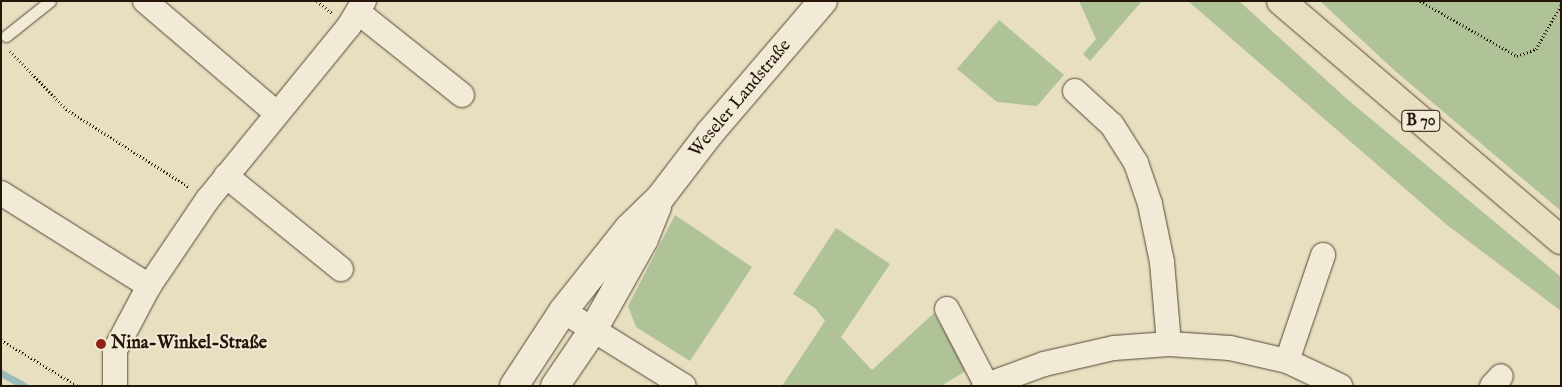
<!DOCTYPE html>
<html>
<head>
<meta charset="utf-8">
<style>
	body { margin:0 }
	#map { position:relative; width:1562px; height:387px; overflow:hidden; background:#e8dec0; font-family:"IM FELL English",serif }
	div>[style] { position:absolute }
	.green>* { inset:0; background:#b0c297 }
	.stream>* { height:7px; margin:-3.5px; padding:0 3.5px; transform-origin:3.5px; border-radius:3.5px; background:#99bbba }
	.path>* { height:3px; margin-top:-1.5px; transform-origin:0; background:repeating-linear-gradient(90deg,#251508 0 1px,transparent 0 3.5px) }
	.roads { filter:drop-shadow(0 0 1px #564736) drop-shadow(0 0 1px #564736) }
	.service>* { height:11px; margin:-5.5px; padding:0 5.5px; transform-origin:5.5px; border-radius:5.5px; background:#f0ead6 }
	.minor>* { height:24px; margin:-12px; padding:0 12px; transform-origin:12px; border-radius:12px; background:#f0ead6 }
	.tertiary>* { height:28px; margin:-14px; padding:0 14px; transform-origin:14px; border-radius:14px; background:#f0ead6 }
	.primary>* { height:28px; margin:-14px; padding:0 14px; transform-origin:14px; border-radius:14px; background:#e8dec0 }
	.dots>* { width:14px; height:14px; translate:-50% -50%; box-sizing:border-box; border:2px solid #f0ead6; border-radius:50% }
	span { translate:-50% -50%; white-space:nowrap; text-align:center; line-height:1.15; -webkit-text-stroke:4px #f0ead6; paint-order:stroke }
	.shield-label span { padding:1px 4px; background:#f0ead6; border:1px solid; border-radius:4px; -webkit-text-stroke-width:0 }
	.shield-label { font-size:16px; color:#251508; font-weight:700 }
	.street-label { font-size:18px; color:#251508 }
	.poi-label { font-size:18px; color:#251508; font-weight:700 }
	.left { translate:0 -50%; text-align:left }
	.frame { position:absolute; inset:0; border:2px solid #251508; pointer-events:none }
</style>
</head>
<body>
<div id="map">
	<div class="green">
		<i style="clip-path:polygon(1079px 1px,1142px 1px,1090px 61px,1083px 54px,1096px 39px)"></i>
		<i style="clip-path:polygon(1188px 1px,1239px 1px,1347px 99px,1561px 277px,1561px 311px,1447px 225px)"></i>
		<i style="clip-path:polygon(1320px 1px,1561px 1px,1561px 211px,1394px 70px)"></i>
		<i style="clip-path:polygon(999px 20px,1064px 75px,1037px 106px,997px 102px,957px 69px)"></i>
		<i style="clip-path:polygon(675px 215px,752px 267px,690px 361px,636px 327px,628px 306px)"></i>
		<i style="clip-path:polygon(836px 228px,890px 264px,841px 337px,872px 370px,934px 313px,964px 366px,964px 372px,941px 386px,782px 386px,825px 321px,815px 308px,793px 294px)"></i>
	</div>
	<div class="stream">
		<i style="left:1px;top:373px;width:26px;rotate:29deg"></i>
	</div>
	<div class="path">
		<i style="left:317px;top:1px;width:19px;rotate:39deg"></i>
		<i style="left:1420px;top:1px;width:112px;rotate:29.6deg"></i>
		<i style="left:1517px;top:56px;width:20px;rotate:-20deg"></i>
		<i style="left:1536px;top:49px;width:51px;rotate:-60.4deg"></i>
		<i style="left:10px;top:51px;width:81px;rotate:46deg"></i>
		<i style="left:66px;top:109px;width:146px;rotate:32.4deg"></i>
		<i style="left:1px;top:340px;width:90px;rotate:30.9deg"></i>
	</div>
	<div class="roads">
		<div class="service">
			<i style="left:6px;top:36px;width:56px;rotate:-38.5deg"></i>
		</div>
		<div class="minor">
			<i style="left:145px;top:1px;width:172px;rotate:40.5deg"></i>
			<i style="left:358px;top:12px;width:133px;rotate:38.6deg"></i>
			<i style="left:1075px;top:91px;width:50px;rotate:42.6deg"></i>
			<i style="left:1112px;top:125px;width:45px;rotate:57.7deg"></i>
			<i style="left:1136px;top:163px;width:43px;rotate:71.1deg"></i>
			<i style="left:1150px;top:204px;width:59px;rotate:78.3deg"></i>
			<i style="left:1162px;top:262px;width:82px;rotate:85.1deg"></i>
			<i style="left:226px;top:176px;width:148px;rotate:39deg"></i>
			<i style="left:1px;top:193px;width:175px;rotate:32.1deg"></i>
			<i style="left:947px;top:309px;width:85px;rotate:62.5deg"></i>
			<i style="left:563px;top:311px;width:142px;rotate:31.8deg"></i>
			<i style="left:1287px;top:361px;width:112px;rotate:-71.2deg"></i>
			<i style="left:115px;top:386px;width:36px;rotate:-90deg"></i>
			<i style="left:115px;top:350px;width:72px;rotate:-62deg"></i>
			<i style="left:149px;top:286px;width:105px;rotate:-55.9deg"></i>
			<i style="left:208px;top:199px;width:223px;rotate:-50.8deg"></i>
			<i style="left:349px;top:26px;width:29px;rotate:-59deg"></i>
			<i style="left:984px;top:386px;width:64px;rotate:-20.1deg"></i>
			<i style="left:1044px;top:364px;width:72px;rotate:-12.9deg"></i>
			<i style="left:1114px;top:348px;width:55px;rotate:-4.2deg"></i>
			<i style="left:1169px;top:344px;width:61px;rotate:3.8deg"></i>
			<i style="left:1230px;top:348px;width:58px;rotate:12.8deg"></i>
			<i style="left:1287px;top:361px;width:59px;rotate:25.3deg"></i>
			<i style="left:1492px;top:386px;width:13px;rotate:-48deg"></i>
		</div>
		<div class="tertiary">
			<i style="left:514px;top:386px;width:90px;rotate:-56.8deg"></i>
			<i style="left:563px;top:311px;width:106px;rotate:-51.5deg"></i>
			<i style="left:629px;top:228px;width:43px;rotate:-44.1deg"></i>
			<i style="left:660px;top:198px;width:81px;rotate:-52.6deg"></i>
			<i style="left:709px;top:134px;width:175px;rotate:-49.4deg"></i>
			<i style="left:555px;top:386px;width:68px;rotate:-55.8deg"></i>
			<i style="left:593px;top:330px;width:104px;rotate:-60.7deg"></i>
			<i style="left:644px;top:239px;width:35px;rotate:-68deg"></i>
		</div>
		<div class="primary">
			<i style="left:1281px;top:1px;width:368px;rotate:40.5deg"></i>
		</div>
	</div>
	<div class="dots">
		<i style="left:101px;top:344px;background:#8f2418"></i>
	</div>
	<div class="shield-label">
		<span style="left:1421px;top:121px">B 70</span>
	</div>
	<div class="street-label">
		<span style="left:741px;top:99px;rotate:-50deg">Weseler Landstraße</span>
	</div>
	<div class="poi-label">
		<span class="left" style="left:111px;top:344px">Nina-Winkel-Straße</span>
	</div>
	<div class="frame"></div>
</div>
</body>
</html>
